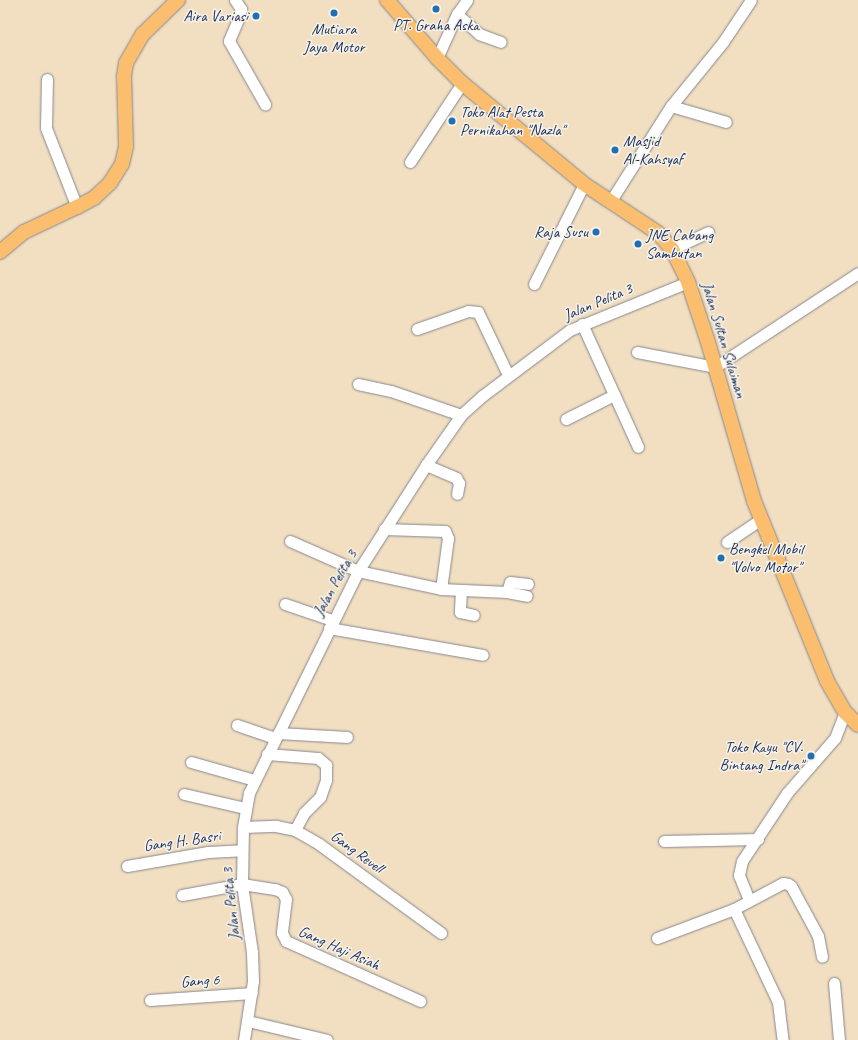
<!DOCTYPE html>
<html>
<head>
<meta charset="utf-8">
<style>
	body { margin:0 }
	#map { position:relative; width:858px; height:1040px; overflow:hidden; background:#f2dfc1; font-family:Caveat,sans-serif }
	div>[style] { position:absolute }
	.roads { filter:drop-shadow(0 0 1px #868790) drop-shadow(0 0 1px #868790) }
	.minor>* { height:11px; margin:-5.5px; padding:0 5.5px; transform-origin:5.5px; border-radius:5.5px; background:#fff }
	.major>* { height:14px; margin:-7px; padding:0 7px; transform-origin:7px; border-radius:7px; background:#fbbe6e }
	.dots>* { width:11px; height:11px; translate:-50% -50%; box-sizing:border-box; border:2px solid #f7f3e8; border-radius:50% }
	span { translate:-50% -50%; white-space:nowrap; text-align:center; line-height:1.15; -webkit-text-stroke:3px #f7f3e8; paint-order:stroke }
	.poi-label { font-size:16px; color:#1b2f5e }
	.right { translate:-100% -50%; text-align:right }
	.left { translate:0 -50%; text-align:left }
	.street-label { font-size:16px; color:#1b2f5e }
</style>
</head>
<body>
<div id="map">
	<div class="roads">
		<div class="minor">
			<i style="left:235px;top:0;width:11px;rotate:56deg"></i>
			<i style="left:241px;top:9px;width:8px;rotate:104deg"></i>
			<i style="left:239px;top:17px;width:26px;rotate:113deg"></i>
			<i style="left:229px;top:41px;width:73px;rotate:60.3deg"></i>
			<i style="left:457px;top:14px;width:30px;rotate:42deg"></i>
			<i style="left:479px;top:34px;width:23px;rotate:20deg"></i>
			<i style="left:437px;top:58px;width:48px;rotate:-65.6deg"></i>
			<i style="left:457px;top:14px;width:17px;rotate:-54deg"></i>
			<i style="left:47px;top:79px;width:49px;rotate:91.2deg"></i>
			<i style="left:46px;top:128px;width:85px;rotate:68.6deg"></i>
			<i style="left:671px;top:106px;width:57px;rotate:16.2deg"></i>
			<i style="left:410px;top:162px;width:95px;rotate:-56.6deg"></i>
			<i style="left:610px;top:202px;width:114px;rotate:-57.6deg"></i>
			<i style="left:671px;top:106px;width:82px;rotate:-50.9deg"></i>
			<i style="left:723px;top:42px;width:50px;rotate:-56.3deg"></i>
			<i style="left:672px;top:249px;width:40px;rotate:-25deg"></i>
			<i style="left:534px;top:284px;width:112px;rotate:-63.4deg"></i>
			<i style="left:582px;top:324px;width:135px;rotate:65.5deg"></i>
			<i style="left:417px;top:329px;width:54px;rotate:-19.4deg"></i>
			<i style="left:468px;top:311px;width:10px;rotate:6deg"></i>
			<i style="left:478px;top:312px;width:70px;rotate:64.5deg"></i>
			<i style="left:637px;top:352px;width:79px;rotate:10.9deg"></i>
			<i style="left:715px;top:367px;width:171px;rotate:-33.3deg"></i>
			<i style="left:358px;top:384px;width:34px;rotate:12deg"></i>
			<i style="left:391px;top:391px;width:74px;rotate:18.9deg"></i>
			<i style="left:566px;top:419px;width:54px;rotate:-26.6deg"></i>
			<i style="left:426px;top:465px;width:33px;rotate:23deg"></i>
			<i style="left:456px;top:478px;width:6px;rotate:59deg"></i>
			<i style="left:459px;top:483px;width:11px;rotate:100deg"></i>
			<i style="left:384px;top:529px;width:61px;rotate:1.9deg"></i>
			<i style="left:445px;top:531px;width:8px;rotate:67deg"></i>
			<i style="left:448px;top:538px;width:51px;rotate:97.8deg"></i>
			<i style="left:290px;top:541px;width:74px;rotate:23.8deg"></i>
			<i style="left:358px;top:571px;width:85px;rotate:12.2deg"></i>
			<i style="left:441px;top:589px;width:66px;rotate:2.6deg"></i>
			<i style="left:507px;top:592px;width:20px;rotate:11deg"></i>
			<i style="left:727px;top:542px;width:41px;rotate:-34.1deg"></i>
			<i style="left:461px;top:590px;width:22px;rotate:93deg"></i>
			<i style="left:460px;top:612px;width:14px;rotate:12deg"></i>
			<i style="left:507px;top:592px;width:10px;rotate:-73deg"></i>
			<i style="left:510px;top:582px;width:18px;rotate:6deg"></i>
			<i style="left:285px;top:604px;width:50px;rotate:18.8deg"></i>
			<i style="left:329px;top:628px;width:156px;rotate:9.9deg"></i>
			<i style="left:237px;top:725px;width:40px;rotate:18.9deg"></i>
			<i style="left:278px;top:733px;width:69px;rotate:3.3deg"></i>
			<i style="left:267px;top:754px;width:51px;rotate:4.5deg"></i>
			<i style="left:318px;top:758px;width:11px;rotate:41deg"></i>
			<i style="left:326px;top:765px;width:15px;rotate:90deg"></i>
			<i style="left:326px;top:780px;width:18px;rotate:109deg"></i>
			<i style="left:320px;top:797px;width:23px;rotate:135deg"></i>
			<i style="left:304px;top:813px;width:19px;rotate:118deg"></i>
			<i style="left:191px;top:762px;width:66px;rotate:15.9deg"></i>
			<i style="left:184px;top:794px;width:63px;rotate:12.9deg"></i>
			<i style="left:243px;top:827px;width:33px;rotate:-2deg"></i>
			<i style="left:276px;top:826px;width:19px;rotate:12deg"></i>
			<i style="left:295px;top:830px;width:28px;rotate:30deg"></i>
			<i style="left:319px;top:844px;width:151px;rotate:36.1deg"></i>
			<i style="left:664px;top:841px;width:94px;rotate:-1.2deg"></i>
			<i style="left:127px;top:866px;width:82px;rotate:-9.8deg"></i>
			<i style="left:208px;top:852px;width:34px;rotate:-3deg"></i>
			<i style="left:182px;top:895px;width:61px;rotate:-10.4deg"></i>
			<i style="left:242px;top:884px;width:33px;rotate:9deg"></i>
			<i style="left:275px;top:889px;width:8px;rotate:23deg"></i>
			<i style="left:282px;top:892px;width:8px;rotate:60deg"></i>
			<i style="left:286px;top:899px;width:34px;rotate:97deg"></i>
			<i style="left:282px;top:933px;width:9px;rotate:63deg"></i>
			<i style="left:286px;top:941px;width:147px;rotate:24.1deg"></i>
			<i style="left:749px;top:900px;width:27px;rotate:-112deg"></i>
			<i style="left:739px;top:875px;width:14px;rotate:-78deg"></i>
			<i style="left:742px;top:861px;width:82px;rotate:-56.5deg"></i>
			<i style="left:787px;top:793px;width:73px;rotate:-48.9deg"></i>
			<i style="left:835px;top:738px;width:28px;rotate:-69deg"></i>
			<i style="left:734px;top:909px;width:103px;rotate:64.7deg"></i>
			<i style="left:778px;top:1002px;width:38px;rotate:83deg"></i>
			<i style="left:657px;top:938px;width:82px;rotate:-20.6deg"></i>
			<i style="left:734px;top:909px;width:55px;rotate:-28deg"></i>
			<i style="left:783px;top:883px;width:5px;rotate:11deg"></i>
			<i style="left:788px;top:884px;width:4px;rotate:34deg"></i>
			<i style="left:791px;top:886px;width:57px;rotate:61.6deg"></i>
			<i style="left:818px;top:936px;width:21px;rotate:79deg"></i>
			<i style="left:834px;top:983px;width:57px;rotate:85deg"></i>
			<i style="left:150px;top:1000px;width:102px;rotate:-3.9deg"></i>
			<i style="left:248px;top:1021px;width:81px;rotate:13.5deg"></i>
			<i style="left:244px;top:1040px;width:60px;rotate:-81.3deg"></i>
			<i style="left:253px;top:981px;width:29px;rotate:-92deg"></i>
			<i style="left:252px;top:952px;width:69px;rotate:-98.4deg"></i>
			<i style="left:242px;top:884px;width:57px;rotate:-89deg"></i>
			<i style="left:243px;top:827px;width:35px;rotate:-80deg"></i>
			<i style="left:249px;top:793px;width:247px;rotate:-63.8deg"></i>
			<i style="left:358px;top:571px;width:126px;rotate:-57.3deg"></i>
			<i style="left:426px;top:465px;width:61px;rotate:-55deg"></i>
			<i style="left:461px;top:415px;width:28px;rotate:-42deg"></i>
			<i style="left:482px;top:396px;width:110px;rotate:-36.9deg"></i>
			<i style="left:570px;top:330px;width:127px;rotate:-22.1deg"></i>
		</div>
		<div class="major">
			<i style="left:387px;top:0;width:77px;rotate:49.2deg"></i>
			<i style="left:437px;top:58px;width:35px;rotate:45deg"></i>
			<i style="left:462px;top:83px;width:158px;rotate:39.6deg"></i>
			<i style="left:584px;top:184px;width:89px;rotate:33.5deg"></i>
			<i style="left:658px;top:233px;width:21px;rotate:49deg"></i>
			<i style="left:672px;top:249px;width:37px;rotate:64deg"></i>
			<i style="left:688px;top:282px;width:60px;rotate:71.6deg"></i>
			<i style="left:707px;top:339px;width:169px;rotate:73.8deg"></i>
			<i style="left:754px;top:501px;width:194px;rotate:67.9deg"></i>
			<i style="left:827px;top:681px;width:36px;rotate:60deg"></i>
			<i style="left:845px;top:712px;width:18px;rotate:45deg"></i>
			<i style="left:0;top:252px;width:31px;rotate:-40deg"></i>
			<i style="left:24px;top:232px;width:59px;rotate:-25.3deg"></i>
			<i style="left:77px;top:207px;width:19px;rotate:-28deg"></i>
			<i style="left:94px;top:198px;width:22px;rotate:-43deg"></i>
			<i style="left:110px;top:183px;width:22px;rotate:-58deg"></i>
			<i style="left:122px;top:164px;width:18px;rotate:-77deg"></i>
			<i style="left:126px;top:146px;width:70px;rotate:-91.6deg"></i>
			<i style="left:124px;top:76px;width:13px;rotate:-81deg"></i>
			<i style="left:126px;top:63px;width:34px;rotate:-60deg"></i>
			<i style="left:143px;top:34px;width:49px;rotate:-44.2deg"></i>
		</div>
	</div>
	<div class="dots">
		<i style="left:436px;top:9px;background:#1f6fb2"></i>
		<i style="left:334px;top:13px;background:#1f6fb2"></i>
		<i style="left:256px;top:16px;background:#1f6fb2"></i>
		<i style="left:452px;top:121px;background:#1f6fb2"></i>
		<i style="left:615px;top:150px;background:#1f6fb2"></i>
		<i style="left:596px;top:232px;background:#1f6fb2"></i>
		<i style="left:638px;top:244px;background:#1f6fb2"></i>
		<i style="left:721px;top:558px;background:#1f6fb2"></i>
		<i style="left:811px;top:756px;background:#1f6fb2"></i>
	</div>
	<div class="poi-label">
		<span class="right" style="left:248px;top:16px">Aira Variasi</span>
		<span style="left:436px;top:25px">PT. Graha Aska</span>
		<span style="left:334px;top:38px">Mutiara<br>Jaya Motor</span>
		<span class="left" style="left:460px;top:121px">Toko Alat Pesta<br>Pernikahan "Nazla"</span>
		<span class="left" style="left:623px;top:150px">Masjid<br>Al-Kahsyaf</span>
		<span class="right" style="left:588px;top:232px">Raja Susu</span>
		<span class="left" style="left:646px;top:244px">JNE Cabang<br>Sambutan</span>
		<span class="left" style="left:729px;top:558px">Bengkel Mobil<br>"Volvo Motor"</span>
		<span class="right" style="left:803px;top:756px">Toko Kayu "CV.<br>Bintang Indra"</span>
	</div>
	<div class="street-label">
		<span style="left:598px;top:302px;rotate:-23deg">Jalan Pelita 3</span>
		<span style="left:724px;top:340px;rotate:73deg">Jalan Sultan Sulaiman</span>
		<span style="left:335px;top:583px;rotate:-61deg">Jalan Pelita 3</span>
		<span style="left:182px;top:841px;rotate:-8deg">Gang H. Basri</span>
		<span style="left:357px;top:852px;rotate:36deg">Gang Revell</span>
		<span style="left:231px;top:904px;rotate:-96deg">Jalan Pelita 3</span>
		<span style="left:339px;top:948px;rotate:24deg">Gang Haji Asiah</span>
		<span style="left:200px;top:981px;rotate:-4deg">Gang 6</span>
	</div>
</div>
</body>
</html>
